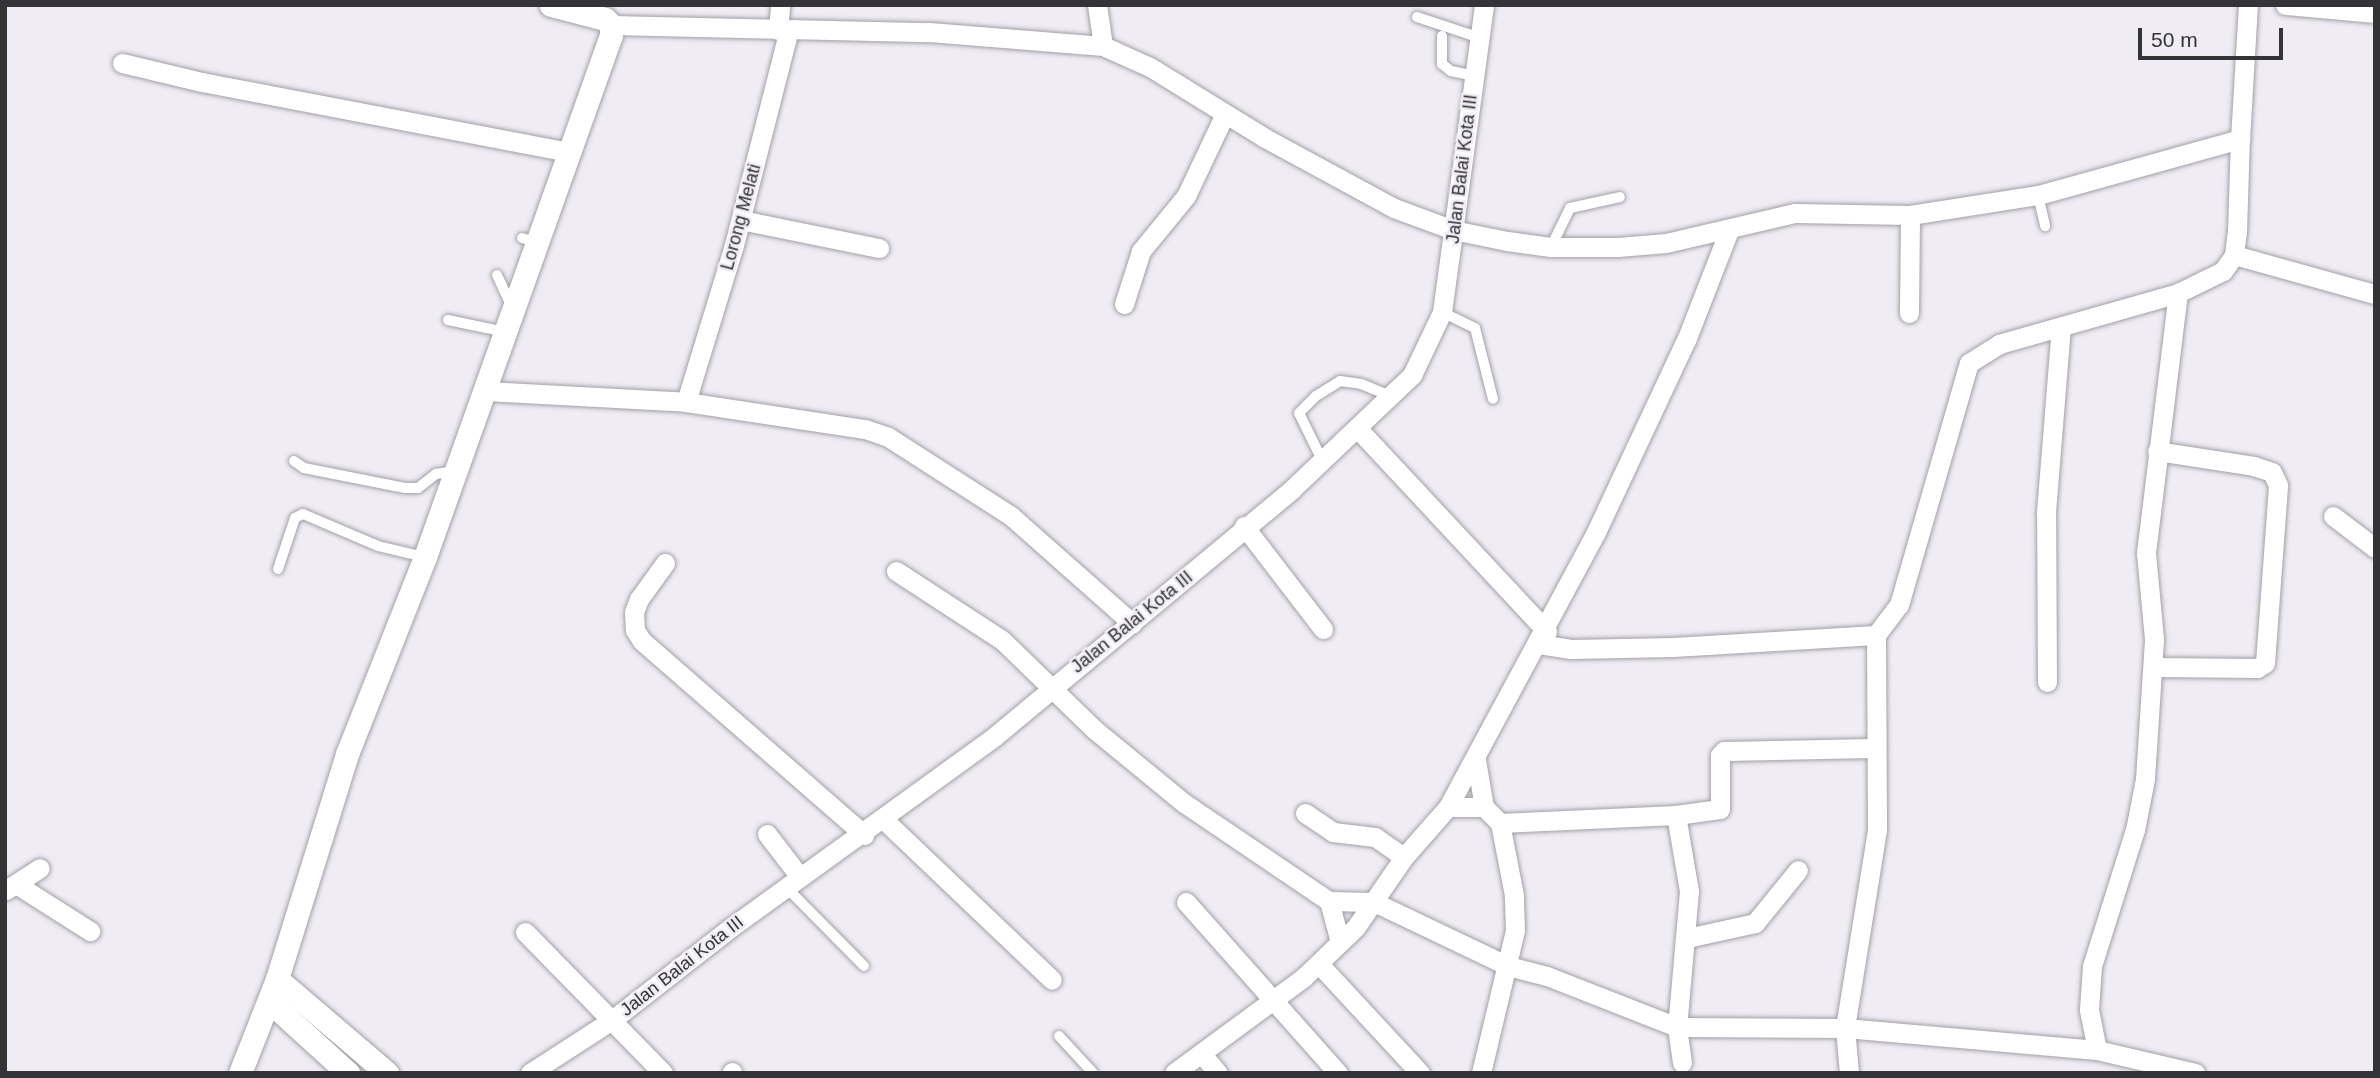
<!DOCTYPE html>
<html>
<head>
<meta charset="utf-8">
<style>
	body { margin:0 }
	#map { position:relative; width:2380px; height:1078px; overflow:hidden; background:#efecf3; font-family:Arial,sans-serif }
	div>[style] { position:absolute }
	.roads { filter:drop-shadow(0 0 2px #a3a0a6) drop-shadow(0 0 2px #a3a0a6) }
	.service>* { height:10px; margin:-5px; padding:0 5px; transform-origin:5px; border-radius:5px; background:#fff }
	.minor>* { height:19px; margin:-9.5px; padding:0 9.5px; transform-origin:9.5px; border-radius:9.5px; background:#fff }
	.tertiary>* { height:23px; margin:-11.5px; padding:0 11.5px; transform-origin:11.5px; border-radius:11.5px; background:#fff }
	span { translate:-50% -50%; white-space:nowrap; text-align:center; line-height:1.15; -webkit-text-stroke:5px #efecf3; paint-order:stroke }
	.street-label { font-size:18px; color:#343336 }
	.frame { position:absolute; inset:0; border:7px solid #343336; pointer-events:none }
	.scale { position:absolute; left:2138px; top:28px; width:145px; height:32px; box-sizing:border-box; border:4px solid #343336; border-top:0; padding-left:9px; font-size:21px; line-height:24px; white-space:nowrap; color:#343336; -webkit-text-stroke:5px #efecf3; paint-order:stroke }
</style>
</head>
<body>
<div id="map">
	<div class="roads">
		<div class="service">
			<i style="left:1417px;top:17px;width:66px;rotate:18.4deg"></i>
			<i style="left:1442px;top:36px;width:28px;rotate:90deg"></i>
			<i style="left:1442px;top:64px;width:11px;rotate:38deg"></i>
			<i style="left:1451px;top:71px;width:24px;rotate:12deg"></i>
			<i style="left:2038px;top:195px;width:32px;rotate:77deg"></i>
			<i style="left:522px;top:238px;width:18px;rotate:16deg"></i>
			<i style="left:1551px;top:247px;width:43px;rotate:-64deg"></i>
			<i style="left:1570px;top:208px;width:51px;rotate:-12.4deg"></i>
			<i style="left:497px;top:275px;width:26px;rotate:65deg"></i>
			<i style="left:508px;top:299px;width:6px;rotate:18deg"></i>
			<i style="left:1442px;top:312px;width:37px;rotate:26deg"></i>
			<i style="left:1475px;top:328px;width:73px;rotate:75.8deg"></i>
			<i style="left:448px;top:320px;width:58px;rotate:11.9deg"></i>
			<i style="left:1322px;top:460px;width:52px;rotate:-116.1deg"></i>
			<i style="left:1299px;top:413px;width:24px;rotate:-45deg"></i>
			<i style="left:1316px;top:396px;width:28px;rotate:-32deg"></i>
			<i style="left:1340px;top:381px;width:21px;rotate:8deg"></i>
			<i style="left:1361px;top:384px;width:31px;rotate:22deg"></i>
			<i style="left:294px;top:461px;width:12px;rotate:35deg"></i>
			<i style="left:304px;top:468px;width:103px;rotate:11.2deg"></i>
			<i style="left:405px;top:488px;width:13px"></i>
			<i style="left:418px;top:488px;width:23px;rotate:-38deg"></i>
			<i style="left:436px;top:474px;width:18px;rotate:-9deg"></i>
			<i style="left:278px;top:569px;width:54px;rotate:-71.6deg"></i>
			<i style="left:295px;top:518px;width:9px;rotate:-27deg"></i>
			<i style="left:303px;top:514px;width:82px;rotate:23.1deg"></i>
			<i style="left:378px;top:546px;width:47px;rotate:13.4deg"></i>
			<i style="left:786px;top:887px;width:111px;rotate:45.4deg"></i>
			<i style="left:1059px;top:1036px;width:50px;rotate:47.4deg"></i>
		</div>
		<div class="minor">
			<i style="left:1097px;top:5px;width:41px;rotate:81.7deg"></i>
			<i style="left:2285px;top:5px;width:90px;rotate:5.1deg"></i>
			<i style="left:611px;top:25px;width:318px;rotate:1.3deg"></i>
			<i style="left:929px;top:32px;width:175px;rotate:4.6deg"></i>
			<i style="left:1103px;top:46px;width:51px;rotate:24.1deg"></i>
			<i style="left:1150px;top:67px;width:135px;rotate:31.7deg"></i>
			<i style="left:1265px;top:138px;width:147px;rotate:28.5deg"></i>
			<i style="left:1394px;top:208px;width:63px;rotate:20.4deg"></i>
			<i style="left:1453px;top:230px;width:55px;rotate:11.5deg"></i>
			<i style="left:1507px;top:241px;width:44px;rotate:7.8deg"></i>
			<i style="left:1551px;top:247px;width:67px"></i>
			<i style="left:1618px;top:247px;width:48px;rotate:-4.8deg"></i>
			<i style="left:1666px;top:243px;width:132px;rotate:-13.1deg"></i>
			<i style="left:1795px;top:213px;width:115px;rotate:1deg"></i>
			<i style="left:1910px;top:215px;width:130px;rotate:-8.9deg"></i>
			<i style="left:2038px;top:195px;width:210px;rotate:-15.5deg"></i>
			<i style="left:2240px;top:139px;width:134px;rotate:-86.6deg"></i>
			<i style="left:778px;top:30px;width:25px;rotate:-85deg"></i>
			<i style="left:122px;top:63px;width:82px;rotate:13.4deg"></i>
			<i style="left:202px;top:82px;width:374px;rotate:10.8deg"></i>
			<i style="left:741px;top:220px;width:141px;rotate:11.5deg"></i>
			<i style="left:2234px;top:255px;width:146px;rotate:15.5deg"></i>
			<i style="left:1124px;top:304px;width:56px;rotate:-72.2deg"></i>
			<i style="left:1141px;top:251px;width:71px;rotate:-50.7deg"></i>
			<i style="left:1186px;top:196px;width:91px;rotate:-64.6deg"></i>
			<i style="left:1909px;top:313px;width:98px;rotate:-89.4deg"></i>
			<i style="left:486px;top:391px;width:200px;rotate:3.1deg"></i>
			<i style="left:686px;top:402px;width:181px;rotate:8.6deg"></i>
			<i style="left:865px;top:429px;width:24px;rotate:19deg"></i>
			<i style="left:888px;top:437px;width:146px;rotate:32.7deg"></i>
			<i style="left:1011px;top:516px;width:162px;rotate:41.5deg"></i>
			<i style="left:686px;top:402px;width:164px;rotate:-73deg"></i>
			<i style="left:734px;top:245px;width:222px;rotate:-75.7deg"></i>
			<i style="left:1358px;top:429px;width:277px;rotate:47deg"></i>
			<i style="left:2333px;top:516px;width:53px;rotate:37.3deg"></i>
			<i style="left:1244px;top:526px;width:130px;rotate:52.5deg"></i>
			<i style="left:665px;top:563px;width:44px;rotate:125.8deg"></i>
			<i style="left:639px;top:599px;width:14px;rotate:111deg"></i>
			<i style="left:634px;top:612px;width:18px;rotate:87deg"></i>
			<i style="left:635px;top:630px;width:13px;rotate:58deg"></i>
			<i style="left:642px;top:641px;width:295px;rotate:41.1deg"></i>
			<i style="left:896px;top:571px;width:126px;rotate:33.1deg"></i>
			<i style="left:1002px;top:640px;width:129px;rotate:44.1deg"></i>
			<i style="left:1095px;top:730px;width:115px;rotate:39.4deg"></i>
			<i style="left:1184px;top:803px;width:175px;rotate:34.1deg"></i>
			<i style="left:1329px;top:901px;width:45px;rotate:1.3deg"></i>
			<i style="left:1374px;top:902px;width:148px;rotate:25.5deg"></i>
			<i style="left:1508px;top:966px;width:40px;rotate:14.4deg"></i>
			<i style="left:1547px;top:976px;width:140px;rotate:21.4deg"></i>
			<i style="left:1677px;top:1027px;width:168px;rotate:0.3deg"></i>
			<i style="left:1845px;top:1028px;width:253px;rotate:5deg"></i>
			<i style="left:2097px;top:1050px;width:101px;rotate:13.2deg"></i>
			<i style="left:1876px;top:635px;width:38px;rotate:-53deg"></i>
			<i style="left:1899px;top:605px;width:252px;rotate:-73.9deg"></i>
			<i style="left:1969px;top:363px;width:36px;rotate:-32deg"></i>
			<i style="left:1999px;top:344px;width:186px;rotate:-15.9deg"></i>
			<i style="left:2178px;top:293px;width:50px;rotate:-26.1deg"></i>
			<i style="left:2223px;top:271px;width:19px;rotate:-55deg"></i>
			<i style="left:2234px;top:255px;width:23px;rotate:-83deg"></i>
			<i style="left:2237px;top:232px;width:93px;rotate:-88.2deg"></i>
			<i style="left:1539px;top:644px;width:32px;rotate:9deg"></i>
			<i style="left:1571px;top:649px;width:102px;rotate:-1.1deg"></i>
			<i style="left:1673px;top:647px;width:203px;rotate:-3.4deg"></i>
			<i style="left:1876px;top:635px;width:195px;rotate:89.7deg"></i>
			<i style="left:1877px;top:830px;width:201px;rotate:99.2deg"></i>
			<i style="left:1845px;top:1028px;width:45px;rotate:84.9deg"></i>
			<i style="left:2153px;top:667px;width:104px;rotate:0.6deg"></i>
			<i style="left:2257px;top:668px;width:9px;rotate:-32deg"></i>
			<i style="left:2265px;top:663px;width:178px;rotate:-85.8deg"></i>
			<i style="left:2278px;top:485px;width:14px;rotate:-115deg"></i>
			<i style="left:2272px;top:472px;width:19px;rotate:-162deg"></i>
			<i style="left:2254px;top:466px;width:98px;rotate:-171.2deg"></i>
			<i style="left:2047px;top:682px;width:170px;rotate:-90.3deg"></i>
			<i style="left:2046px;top:512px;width:186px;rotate:-85.4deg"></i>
			<i style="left:1476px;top:760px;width:48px;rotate:80.3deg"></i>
			<i style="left:1448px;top:807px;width:36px"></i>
			<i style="left:1484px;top:807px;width:23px;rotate:45deg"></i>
			<i style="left:1500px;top:823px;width:176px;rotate:-2.6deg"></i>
			<i style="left:1676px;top:815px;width:77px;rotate:80.3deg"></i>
			<i style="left:1689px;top:891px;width:137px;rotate:95deg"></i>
			<i style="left:1677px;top:1027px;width:36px;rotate:82deg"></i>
			<i style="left:1305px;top:813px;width:34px;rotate:34deg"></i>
			<i style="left:1333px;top:832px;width:42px;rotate:6.8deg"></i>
			<i style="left:1375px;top:837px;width:35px;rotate:35deg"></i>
			<i style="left:1676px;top:815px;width:44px;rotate:-7.8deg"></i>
			<i style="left:1720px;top:809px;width:54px;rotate:-90deg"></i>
			<i style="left:1720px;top:755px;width:6px;rotate:-45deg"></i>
			<i style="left:1724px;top:751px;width:149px;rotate:-1.2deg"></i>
			<i style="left:883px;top:819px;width:233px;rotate:43.6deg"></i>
			<i style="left:767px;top:834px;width:54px;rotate:52.5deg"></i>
			<i style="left:16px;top:884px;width:88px;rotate:32.4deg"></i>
			<i style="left:6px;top:890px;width:40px;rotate:-32.9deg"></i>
			<i style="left:1329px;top:901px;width:42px;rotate:75deg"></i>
			<i style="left:1186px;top:902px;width:229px;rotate:48.4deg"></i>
			<i style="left:525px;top:932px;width:197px;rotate:45.6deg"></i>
			<i style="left:1687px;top:938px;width:70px;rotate:-12.4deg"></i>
			<i style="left:1755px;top:923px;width:68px;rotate:-50.9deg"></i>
			<i style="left:1319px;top:964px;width:149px;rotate:47.2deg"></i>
			<i style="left:2097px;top:1050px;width:41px;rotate:-101.3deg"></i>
			<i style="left:2089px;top:1010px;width:44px;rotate:-86.1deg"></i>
			<i style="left:2092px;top:966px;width:143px;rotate:-72.5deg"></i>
			<i style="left:2135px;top:830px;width:52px;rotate:-78.9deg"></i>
			<i style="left:2145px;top:779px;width:140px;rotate:-86.3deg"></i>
			<i style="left:2154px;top:639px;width:86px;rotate:-95.3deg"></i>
			<i style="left:2146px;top:553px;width:262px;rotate:-83deg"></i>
			<i style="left:1201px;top:1053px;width:26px;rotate:50deg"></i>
			<i style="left:530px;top:1073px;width:98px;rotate:-32.9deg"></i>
			<i style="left:612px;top:1020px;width:150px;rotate:-37.9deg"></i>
			<i style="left:730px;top:928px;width:327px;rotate:-35.9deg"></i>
			<i style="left:995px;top:736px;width:386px;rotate:-39.7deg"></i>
			<i style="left:1292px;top:489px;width:166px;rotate:-43.5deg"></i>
			<i style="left:1412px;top:375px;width:70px;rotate:-64.5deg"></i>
			<i style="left:1442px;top:312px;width:310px;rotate:-82.2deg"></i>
			<i style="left:732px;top:1073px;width:1px;rotate:-90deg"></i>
			<i style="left:1174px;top:1073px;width:162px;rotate:-36.4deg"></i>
			<i style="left:1304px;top:977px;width:72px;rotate:-43.9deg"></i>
			<i style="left:1356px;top:927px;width:85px;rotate:-55.6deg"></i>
			<i style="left:1404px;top:857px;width:67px;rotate:-48.7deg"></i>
			<i style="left:1448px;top:807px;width:312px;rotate:-61.7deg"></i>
			<i style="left:1596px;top:532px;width:214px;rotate:-64.9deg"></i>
			<i style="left:1687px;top:338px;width:116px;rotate:-68.7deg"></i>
			<i style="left:1481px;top:1073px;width:147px;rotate:-76.6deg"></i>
			<i style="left:1515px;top:930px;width:35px;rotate:-92deg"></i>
			<i style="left:1514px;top:895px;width:73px;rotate:-101deg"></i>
		</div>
		<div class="tertiary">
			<i style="left:277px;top:979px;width:145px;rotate:40.5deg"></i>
			<i style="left:269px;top:1001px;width:107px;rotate:42.3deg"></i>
			<i style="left:240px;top:1073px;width:101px;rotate:-68.5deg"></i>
			<i style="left:277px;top:979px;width:236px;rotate:-72.7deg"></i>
			<i style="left:347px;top:754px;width:212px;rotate:-68.4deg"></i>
			<i style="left:425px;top:557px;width:554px;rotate:-70.39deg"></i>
			<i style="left:611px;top:35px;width:10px;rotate:-90deg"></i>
			<i style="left:611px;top:25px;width:8px;rotate:-135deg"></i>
			<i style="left:605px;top:19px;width:56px;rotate:-165.5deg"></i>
		</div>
	</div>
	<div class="street-label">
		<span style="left:1462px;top:169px;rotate:-83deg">Jalan Balai Kota III</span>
		<span style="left:741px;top:217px;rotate:-75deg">Lorong Melati</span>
		<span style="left:1132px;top:622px;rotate:-39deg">Jalan Balai Kota III</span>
		<span style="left:682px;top:966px;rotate:-38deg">Jalan Balai Kota III</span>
	</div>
	<div class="frame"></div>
	<div class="scale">50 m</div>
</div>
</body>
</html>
